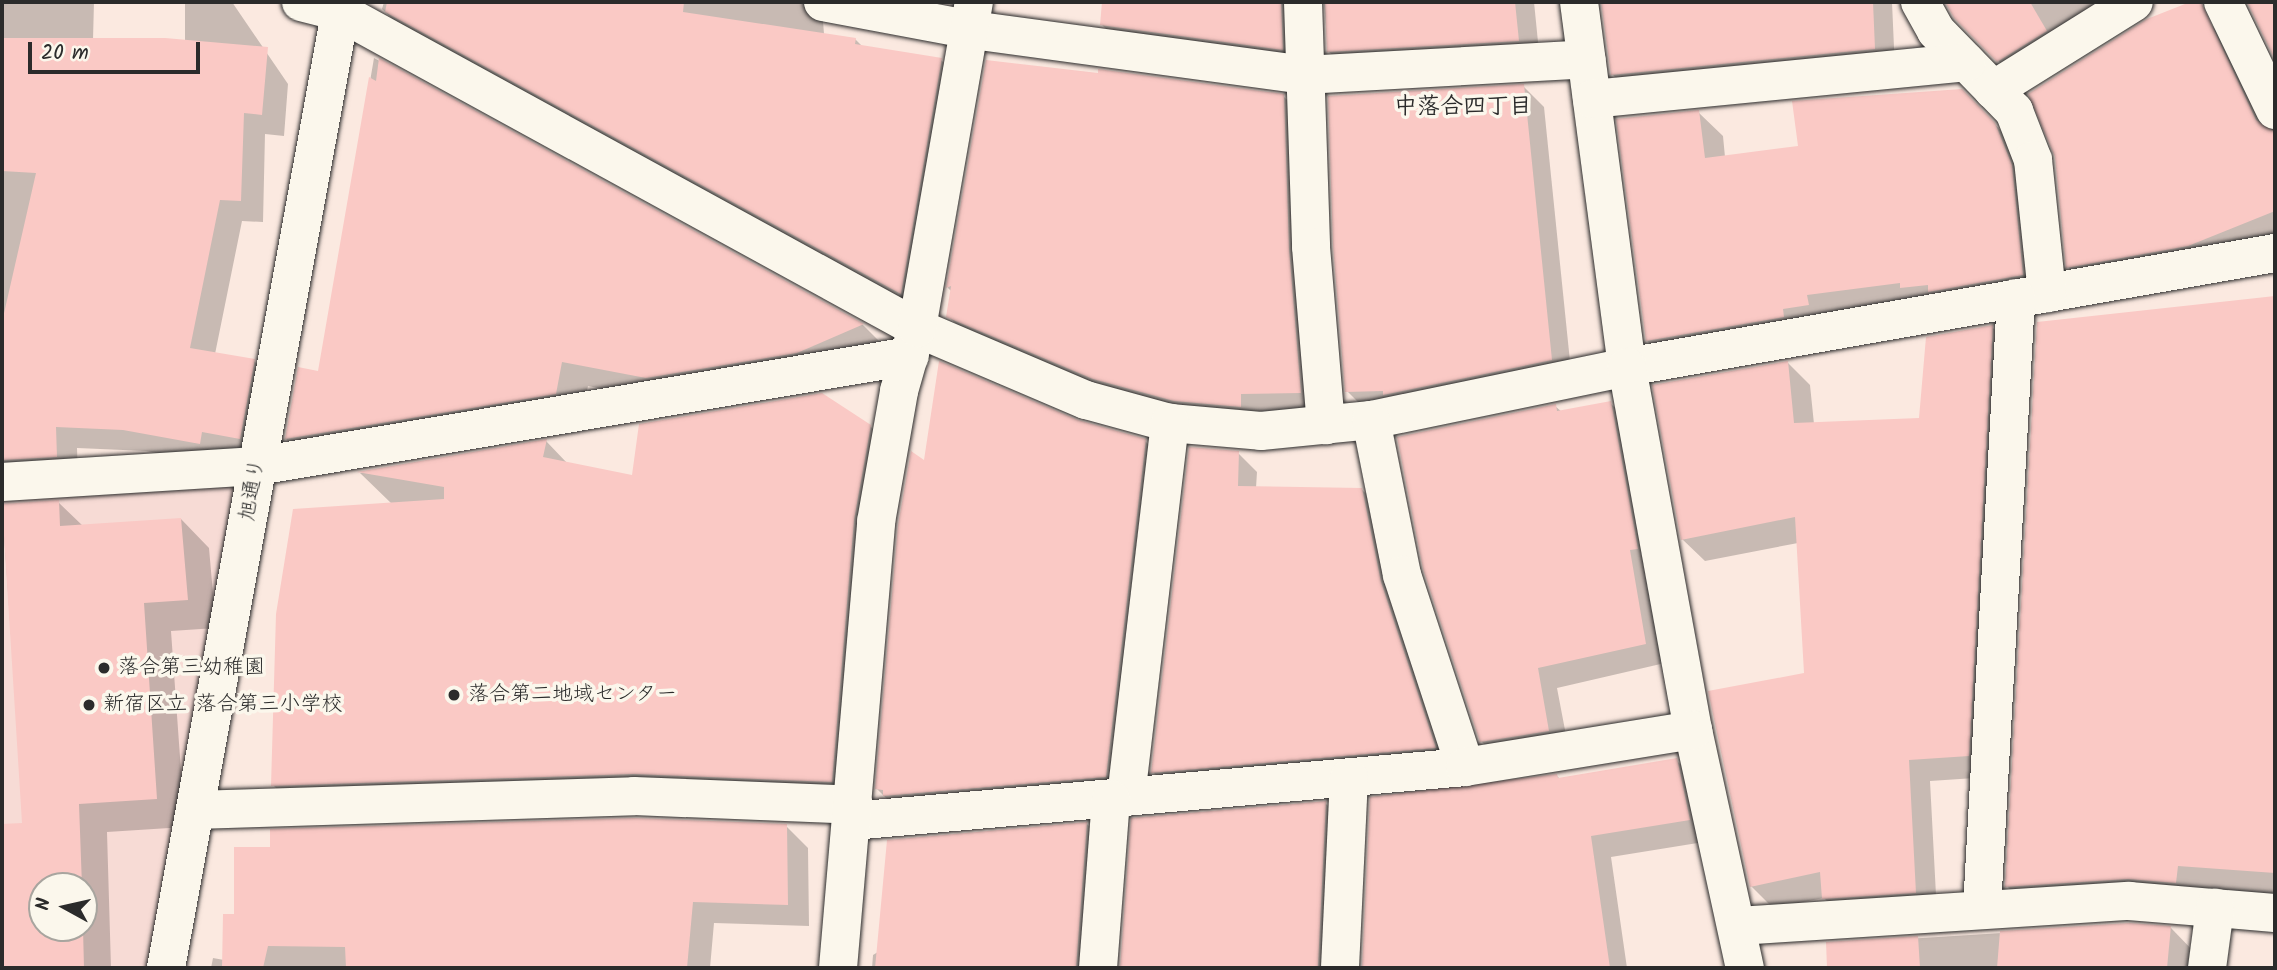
<!DOCTYPE html>
<html>
<head>
<meta charset="utf-8">
<style>
	body { margin:0 }
	#map { position:relative; width:2277px; height:970px; overflow:hidden; background:#fbe9e0; font-family:Kalam,"Klee One",sans-serif }
	div>[style] { position:absolute }
	.built>* { inset:0; background:#f7dbd5 }
	.shadow>* { inset:0; background:#0003 }
	.building>* { inset:0; background:#fac9c5 }
	.roads { filter:drop-shadow(0 0 2px #2b2b2b) drop-shadow(0 0 2px #2b2b2b) }
	.minor>* { height:38px; margin:-19px; padding:0 19px; transform-origin:19px; border-radius:19px; background:#fbf7ec }
	.dots>* { width:19px; height:19px; translate:-50% -50%; box-sizing:border-box; border:4px solid #fbf7ec; border-radius:50% }
	span { translate:-50% -50%; white-space:nowrap; text-align:center; line-height:1.15; -webkit-text-stroke:7px #fbf7ec; paint-order:stroke }
	.street-label { font-size:21px; color:#2b2b2b }
	.poi-label { font-size:21px; color:#2b2b2b }
	.left { translate:0 -50%; text-align:left }
	.neighbourhood-label { font-size:23px; color:#2b2b2b; font-weight:700 }
	.frame { position:absolute; inset:0; border:4px solid #2b2b2b; pointer-events:none }
	.north { position:absolute; left:28px; top:872px; width:70px; height:70px; box-sizing:border-box; background:#fbf7ec; border:2px solid #a8a59f; border-radius:50%; rotate:278deg; font-size:19px; font-weight:700; line-height:28px; text-align:center; color:#2b2b2b }
	.north::after { content:''; display:block; margin:auto; width:24px; height:32px; background:#2b2b2b; clip-path:polygon(50% 0,100% 100%,50% 72%,0 100%) }
	.scale { position:absolute; left:28px; top:42px; width:172px; height:32px; box-sizing:border-box; border:4px solid #2b2b2b; border-top:0; padding-left:9px; font-size:21px; line-height:24px; white-space:nowrap; color:#2b2b2b; -webkit-text-stroke:5px #fbf7ec; paint-order:stroke }
</style>
</head>
<body>
<div id="map">
	<div class="built">
		<i style="clip-path:polygon(evenodd,258px 466px,166px 968px,2px 968px,2px 482px,258px 466px,42px 886px,84px 886px,84px 928px,42px 928px,42px 886px)"></i>
	</div>
	<div class="shadow">
		<i style="clip-path:polygon(2px 2px,94px 2px,93px 40px,185px 41px,185px 2px,232px 2px,288px 84px,284px 136px,265px 134px,263px 222px,242px 221px,215px 354px,254px 361px,276px 383px,262px 460px,222px 465px,146px 451px,77px 448px,78px 478px,2px 480px)"></i>
		<i style="clip-path:polygon(384px 2px,836px 2px,823px 21px,824px 34px,855px 39px,863px 47px,941px 60px,963px 82px,923px 315px,405px 31px,382px 9px)"></i>
		<i style="clip-path:polygon(1103px 2px,1322px 2px,1303px 70px,1124px 46px,1102px 25px)"></i>
		<i style="clip-path:polygon(1324px 2px,1534px 2px,1540px 62px,1350px 72px,1328px 51px)"></i>
		<i style="clip-path:polygon(1892px 2px,1895px 70px,1634px 96px,1612px 74px,1603px 3px,1593px 2px)"></i>
		<i style="clip-path:polygon(1947px 2px,1946px 2px,2138px 2px,2014px 77px,1955px 17px)"></i>
		<i style="clip-path:polygon(2206px 20px,2230px 44px,2275px 133px,2275px 244px,2092px 291px,2068px 267px)"></i>
		<i style="clip-path:polygon(374px 58px,863px 325px,888px 350px,673px 403px,588px 386px,581px 419px,312px 464px,286px 439px,320px 374px)"></i>
		<i style="clip-path:polygon(987px 62px,1283px 96px,1306px 118px,1323px 415px,1197px 423px,970px 338px,948px 316px,952px 292px,948px 288px)"></i>
		<i style="clip-path:polygon(1523px 86px,1544px 107px,1572px 381px,1368px 412px,1347px 391px)"></i>
		<i style="clip-path:polygon(1962px 91px,2019px 149px,2046px 299px,1672px 365px,1647px 341px,1698px 112px,1723px 136px,1725px 157px,1800px 148px)"></i>
		<i style="clip-path:polygon(2275px 298px,2275px 894px,2030px 910px,2007px 886px,2038px 324px)"></i>
		<i style="clip-path:polygon(1992px 327px,2014px 349px,1990px 777px,1930px 781px,1937px 914px,1846px 920px,1824px 898px,1773px 908px,1751px 886px,1805px 674px,1798px 543px,1705px 561px,1682px 539px,1788px 363px,1810px 385px,1814px 424px,1921px 420px)"></i>
		<i style="clip-path:polygon(1610px 403px,1631px 423px,1665px 663px,1557px 688px,1569px 751px,1502px 762px,1481px 741px,1555px 406px,1562px 412px)"></i>
		<i style="clip-path:polygon(1077px 422px,1145px 441px,1167px 463px,1128px 798px,906px 818px,877px 789px)"></i>
		<i style="clip-path:polygon(870px 426px,901px 457px,862px 812px,304px 816px,273px 785px,392px 504px,360px 473px,546px 441px,568px 464px,634px 477px)"></i>
		<i style="clip-path:polygon(1238px 453px,1257px 472px,1256px 488px,1361px 489px,1381px 508px,1453px 766px,1172px 791px,1153px 772px)"></i>
		<i style="clip-path:polygon(evenodd,58px 502px,83px 526px,181px 519px,209px 548px,216px 628px,171px 631px,185px 827px,107px 832px,111px 968px,2px 968px,2px 826px,24px 825px,2px 505px,58px 502px,42px 886px,84px 886px,84px 928px,42px 928px,42px 886px)"></i>
		<i style="clip-path:polygon(1676px 760px,1697px 781px,1710px 841px,1611px 857px,1627px 968px,1364px 968px,1372px 799px,1557px 776px,1560px 779px)"></i>
		<i style="clip-path:polygon(1325px 803px,1346px 824px,1339px 968px,1122px 968px,1133px 820px)"></i>
		<i style="clip-path:polygon(1087px 824px,1107px 845px,1098px 968px,872px 968px,873px 955px)"></i>
		<i style="clip-path:polygon(786px 826px,808px 848px,809px 926px,714px 923px,710px 968px,211px 968px,213px 958px,224px 960px,235px 916px)"></i>
		<i style="clip-path:polygon(2129px 925px,2171px 928px,2201px 959px,2200px 968px,1829px 968px,1827px 944px)"></i>
	</div>
	<div class="building">
		<i style="clip-path:polygon(387px 2px,684px 2px,683px 12px,856px 38px,855px 44px,942px 58px,901px 294px,385px 12px)"></i>
		<i style="clip-path:polygon(1102px 2px,1281px 2px,1283px 50px,1100px 25px)"></i>
		<i style="clip-path:polygon(1325px 2px,1515px 2px,1519px 41px,1327px 52px)"></i>
		<i style="clip-path:polygon(1601px 2px,1873px 2px,1875px 49px,1611px 75px)"></i>
		<i style="clip-path:polygon(1945px 2px,2030px 2px,2047px 31px,1997px 62px,1954px 18px)"></i>
		<i style="clip-path:polygon(2190px 2px,2201px 2px,2256px 120px,2275px 132px,2275px 211px,2188px 246px,2066px 268px,2055px 157px,2028px 94px,2147px 19px)"></i>
		<i style="clip-path:polygon(2247px 2px,2275px 2px,2275px 60px)"></i>
		<i style="clip-path:polygon(2px 38px,165px 38px,268px 47px,262px 115px,244px 113px,241px 201px,220px 200px,190px 348px,255px 359px,240px 439px,202px 432px,200px 444px,123px 430px,56px 427px,57px 457px,2px 460px,2px 322px,36px 173px,2px 171px)"></i>
		<i style="clip-path:polygon(379px 58px,864px 324px,797px 353px,646px 378px,562px 362px,556px 394px,285px 439px,298px 367px,318px 371px,369px 77px,376px 81px)"></i>
		<i style="clip-path:polygon(986px 60px,1098px 73px,1098px 69px,1284px 94px,1289px 249px,1301px 393px,1241px 394px,1241px 407px,1174px 401px,1093px 379px,946px 317px,951px 286px,946px 288px)"></i>
		<i style="clip-path:polygon(1524px 84px,1552px 360px,1383px 395px,1383px 391px,1345px 392px,1333px 246px,1328px 96px)"></i>
		<i style="clip-path:polygon(1962px 89px,1995px 123px,2012px 165px,2023px 275px,1928px 292px,1928px 285px,1900px 288px,1900px 283px,1807px 295px,1809px 305px,1783px 309px,1784px 317px,1646px 341px,1616px 119px,1699px 110px,1705px 158px,1798px 146px,1792px 101px)"></i>
		<i style="clip-path:polygon(2275px 296px,2275px 873px,2178px 866px,2176px 883px,2128px 879px,2005px 887px,2037px 322px)"></i>
		<i style="clip-path:polygon(1993px 325px,1969px 756px,1909px 760px,1916px 893px,1822px 899px,1820px 872px,1750px 887px,1708px 691px,1804px 673px,1795px 517px,1681px 540px,1652px 385px,1788px 361px,1794px 423px,1919px 418px,1926px 337px)"></i>
		<i style="clip-path:polygon(939px 361px,1078px 420px,1146px 439px,1106px 777px,883px 796px,883px 790px,875px 789px,898px 525px,911px 451px,924px 460px)"></i>
		<i style="clip-path:polygon(822px 393px,871px 425px,854px 520px,832px 782px,633px 774px,271px 786px,276px 614px,293px 509px,444px 499px,444px 487px,357px 472px,547px 439px,543px 457px,632px 475px,639px 424px)"></i>
		<i style="clip-path:polygon(1611px 401px,1638px 549px,1630px 550px,1646px 644px,1538px 668px,1549px 731px,1480px 742px,1423px 569px,1397px 437px,1556px 404px,1557px 411px)"></i>
		<i style="clip-path:polygon(1189px 447px,1239px 451px,1238px 486px,1362px 488px,1381px 582px,1436px 748px,1151px 773px)"></i>
		<i style="clip-path:polygon(59px 500px,60px 526px,181px 518px,188px 600px,144px 603px,157px 799px,79px 804px,82px 886px,42px 886px,42px 928px,83px 928px,84px 968px,2px 968px,2px 824px,22px 823px,2px 504px)"></i>
		<i style="clip-path:polygon(1677px 758px,1690px 820px,1591px 836px,1610px 968px,1362px 967px,1370px 797px,1557px 774px,1558px 778px)"></i>
		<i style="clip-path:polygon(1326px 801px,1318px 966px,1120px 968px,1131px 818px)"></i>
		<i style="clip-path:polygon(634px 818px,787px 824px,788px 905px,693px 902px,687px 968px,346px 968px,345px 947px,268px 946px,263px 968px,222px 968px,223px 914px,234px 914px,234px 847px,270px 847px,270px 829px)"></i>
		<i style="clip-path:polygon(1087px 822px,1076px 968px,875px 968px,887px 840px)"></i>
		<i style="clip-path:polygon(2129px 923px,2171px 926px,2167px 968px,1997px 968px,2000px 931px)"></i>
		<i style="clip-path:polygon(1918px 936px,1920px 968px,1827px 968px,1826px 942px)"></i>
	</div>
	<div class="roads">
		<div class="minor">
			<i style="left:301px;top:2px;width:40px;rotate:14.4deg"></i>
			<i style="left:340px;top:12px;width:658px;rotate:28.71deg"></i>
			<i style="left:917px;top:328px;width:184px;rotate:23.1deg"></i>
			<i style="left:1086px;top:400px;width:87px;rotate:15.3deg"></i>
			<i style="left:1170px;top:423px;width:91px;rotate:5deg"></i>
			<i style="left:1261px;top:431px;width:111px;rotate:-5.7deg"></i>
			<i style="left:1371px;top:420px;width:261px;rotate:-11.7deg"></i>
			<i style="left:1627px;top:367px;width:658px;rotate:-9.98deg"></i>
			<i style="left:823px;top:2px;width:152px;rotate:10.6deg"></i>
			<i style="left:972px;top:30px;width:335px;rotate:7.7deg"></i>
			<i style="left:1304px;top:75px;width:283px;rotate:-3.2deg"></i>
			<i style="left:1303px;top:2px;width:245px;rotate:88.1deg"></i>
			<i style="left:1311px;top:247px;width:179px;rotate:85.2deg"></i>
			<i style="left:1579px;top:2px;width:368px;rotate:82.5deg"></i>
			<i style="left:1627px;top:367px;width:369px;rotate:79.7deg"></i>
			<i style="left:1693px;top:730px;width:244px;rotate:77.7deg"></i>
			<i style="left:1920px;top:2px;width:33px;rotate:61deg"></i>
			<i style="left:1936px;top:31px;width:112px;rotate:45.7deg"></i>
			<i style="left:2014px;top:111px;width:53px;rotate:68.8deg"></i>
			<i style="left:2033px;top:160px;width:134px;rotate:84deg"></i>
			<i style="left:2223px;top:2px;width:120px;rotate:64.3deg"></i>
			<i style="left:1993px;top:90px;width:166px;rotate:-32deg"></i>
			<i style="left:1592px;top:99px;width:376px;rotate:-5.6deg"></i>
			<i style="left:1371px;top:420px;width:158px;rotate:78.7deg"></i>
			<i style="left:1402px;top:575px;width:202px;rotate:71.8deg"></i>
			<i style="left:2px;top:482px;width:256px;rotate:-3.6deg"></i>
			<i style="left:258px;top:466px;width:661px;rotate:-9.58deg"></i>
			<i style="left:1126px;top:797px;width:377px;rotate:-83.3deg"></i>
			<i style="left:195px;top:810px;width:439px;rotate:-1.8deg"></i>
			<i style="left:634px;top:796px;width:220px;rotate:2.3deg"></i>
			<i style="left:852px;top:821px;width:615px;rotate:-5.03deg"></i>
			<i style="left:1465px;top:767px;width:231px;rotate:-9.2deg"></i>
			<i style="left:1982px;top:908px;width:611px;rotate:-86.81deg"></i>
			<i style="left:1738px;top:926px;width:392px;rotate:-3.7deg"></i>
			<i style="left:2129px;top:901px;width:146px;rotate:4.7deg"></i>
			<i style="left:166px;top:968px;width:982px;rotate:-79.67deg"></i>
			<i style="left:838px;top:968px;width:448px;rotate:-85.1deg"></i>
			<i style="left:876px;top:522px;width:133px;rotate:-80deg"></i>
			<i style="left:899px;top:391px;width:66px;rotate:-74.1deg"></i>
			<i style="left:917px;top:328px;width:331px;rotate:-80.1deg"></i>
			<i style="left:1098px;top:968px;width:169px;rotate:-85.6deg"></i>
			<i style="left:1340px;top:968px;width:190px;rotate:-87.3deg"></i>
			<i style="left:2207px;top:968px;width:61px;rotate:-82.4deg"></i>
		</div>
	</div>
	<div class="dots">
		<i style="left:104px;top:668px;background:#2b2b2b"></i>
		<i style="left:454px;top:695px;background:#2b2b2b"></i>
		<i style="left:89px;top:705px;background:#2b2b2b"></i>
	</div>
	<div class="street-label">
		<span style="left:253px;top:490px;rotate:-80deg">旭通り</span>
	</div>
	<div class="poi-label">
		<span class="left" style="left:118px;top:668px">落合第三幼稚園</span>
		<span class="left" style="left:468px;top:695px">落合第二地域センター</span>
		<span class="left" style="left:103px;top:705px">新宿区立 落合第三小学校</span>
	</div>
	<div class="neighbourhood-label">
		<span style="left:1463px;top:107px">中落合四丁目</span>
	</div>
	<div class="frame"></div>
	<div class="north">N</div>
	<div class="scale">20 m</div>
</div>
</body>
</html>
